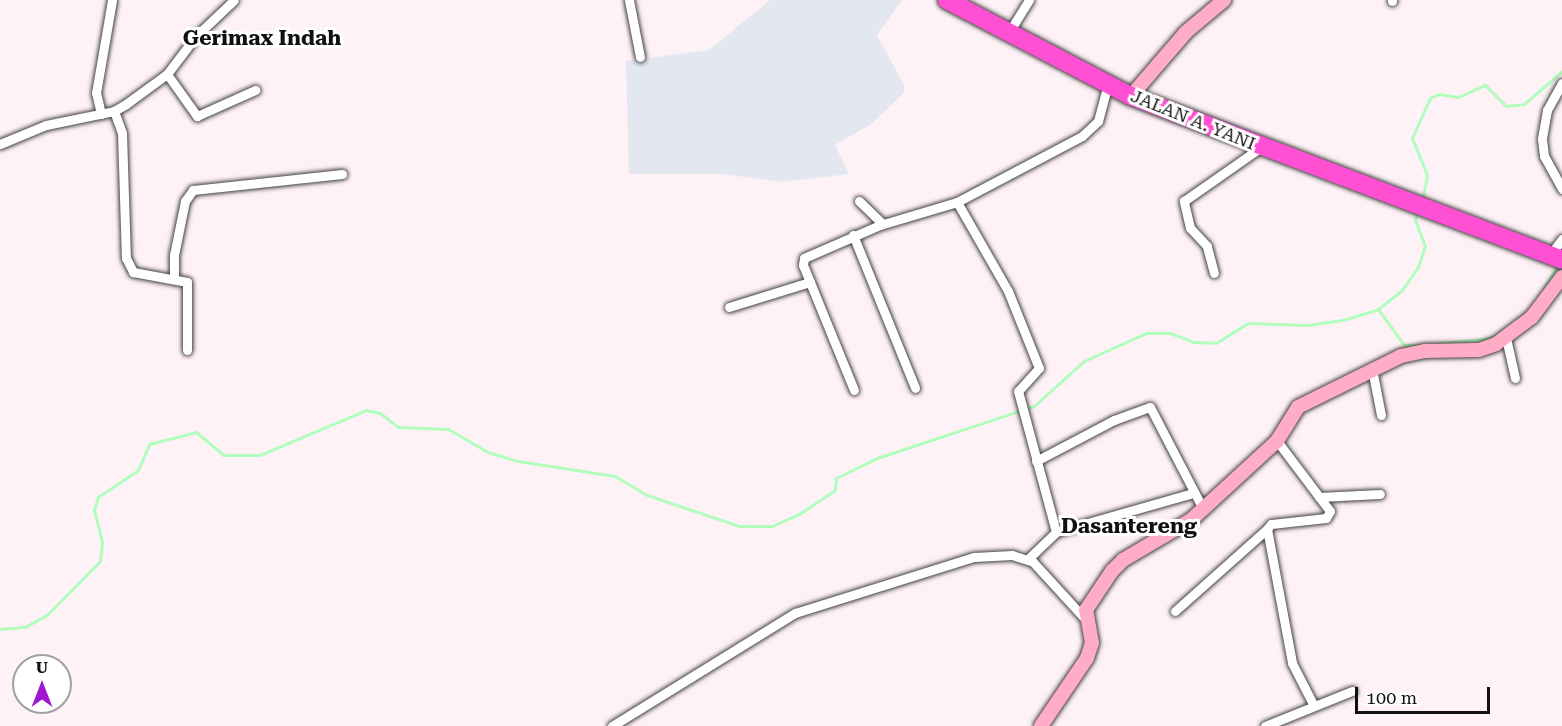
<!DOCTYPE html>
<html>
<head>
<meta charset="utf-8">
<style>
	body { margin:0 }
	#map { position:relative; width:1562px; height:726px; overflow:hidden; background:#fff2f7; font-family:"Roboto Serif",serif }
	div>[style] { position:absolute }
	.industrial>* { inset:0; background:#e3e7ef }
	.stream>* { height:3px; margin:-1.5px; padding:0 1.5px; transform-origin:1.5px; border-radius:1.5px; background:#b0fdbd }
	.roads { filter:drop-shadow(0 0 2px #434343) drop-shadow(0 0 2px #434343) }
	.street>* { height:9px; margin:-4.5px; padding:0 4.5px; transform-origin:4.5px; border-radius:4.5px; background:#fff }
	.secondary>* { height:14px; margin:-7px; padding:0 7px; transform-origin:7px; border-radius:7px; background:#ffadc7 }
	.highway>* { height:18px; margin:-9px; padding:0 9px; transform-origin:9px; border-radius:9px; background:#ff50d3 }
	span { translate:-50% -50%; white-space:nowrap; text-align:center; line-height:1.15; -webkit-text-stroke:6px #fff; paint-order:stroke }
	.street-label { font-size:18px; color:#101010 }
	.quarter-label { font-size:21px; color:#101010; font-weight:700 }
	.north { position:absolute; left:12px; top:654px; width:60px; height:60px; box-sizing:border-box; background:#fff; border:2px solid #9f9f9f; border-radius:50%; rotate:0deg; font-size:16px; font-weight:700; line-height:24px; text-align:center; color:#101010 }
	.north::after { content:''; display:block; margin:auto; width:21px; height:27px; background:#a117d0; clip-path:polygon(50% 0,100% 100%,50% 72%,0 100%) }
	.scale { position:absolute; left:1355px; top:687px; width:135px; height:27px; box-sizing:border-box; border:3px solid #101010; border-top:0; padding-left:8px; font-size:18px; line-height:21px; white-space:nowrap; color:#101010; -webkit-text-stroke:4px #fff; paint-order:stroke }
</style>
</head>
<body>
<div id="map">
	<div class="industrial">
		<i style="clip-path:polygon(770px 0,902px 0,877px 35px,905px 87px,904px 93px,871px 124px,835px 145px,849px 174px,782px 182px,722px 174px,629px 174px,626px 61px,709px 50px)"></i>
	</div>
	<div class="stream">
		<i style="left:1422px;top:201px;width:26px;rotate:-79deg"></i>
		<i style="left:1427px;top:175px;width:40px;rotate:-112deg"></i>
		<i style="left:1412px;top:138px;width:44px;rotate:-65.8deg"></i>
		<i style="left:1430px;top:98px;width:10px;rotate:-24deg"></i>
		<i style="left:1439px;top:94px;width:19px;rotate:9deg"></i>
		<i style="left:1458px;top:97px;width:30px;rotate:-24deg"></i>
		<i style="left:1485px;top:85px;width:30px;rotate:45deg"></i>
		<i style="left:1506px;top:106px;width:18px;rotate:-6deg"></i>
		<i style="left:1524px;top:104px;width:50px;rotate:-41deg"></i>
		<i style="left:1542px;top:292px;width:32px;rotate:-60deg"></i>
		<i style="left:1378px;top:309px;width:44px;rotate:54.2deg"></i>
		<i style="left:1404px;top:345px;width:18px"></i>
		<i style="left:1518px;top:319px;width:15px;rotate:-37deg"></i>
		<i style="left:1435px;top:344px;width:55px;rotate:-6.2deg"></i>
		<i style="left:1490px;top:338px;width:13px;rotate:-29deg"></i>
		<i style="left:0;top:629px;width:25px;rotate:-5deg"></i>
		<i style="left:25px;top:627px;width:25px;rotate:-29deg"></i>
		<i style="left:47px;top:615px;width:76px;rotate:-45.5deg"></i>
		<i style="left:100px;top:561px;width:19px;rotate:-84deg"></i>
		<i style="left:102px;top:542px;width:33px;rotate:-104deg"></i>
		<i style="left:94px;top:510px;width:14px;rotate:-73deg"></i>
		<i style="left:98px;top:497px;width:48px;rotate:-34deg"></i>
		<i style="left:138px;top:470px;width:28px;rotate:-67deg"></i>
		<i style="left:149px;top:444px;width:49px;rotate:-14.3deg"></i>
		<i style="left:196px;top:432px;width:35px;rotate:40deg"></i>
		<i style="left:223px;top:455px;width:37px"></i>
		<i style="left:260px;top:455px;width:115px;rotate:-23deg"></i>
		<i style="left:366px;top:410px;width:14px;rotate:12deg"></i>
		<i style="left:380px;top:413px;width:23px;rotate:38deg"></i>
		<i style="left:398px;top:427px;width:50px;rotate:2.3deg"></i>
		<i style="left:448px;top:429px;width:46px;rotate:29.9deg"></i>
		<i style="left:488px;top:452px;width:31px;rotate:17deg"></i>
		<i style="left:518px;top:461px;width:98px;rotate:8.8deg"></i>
		<i style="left:615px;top:476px;width:37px;rotate:31deg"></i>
		<i style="left:647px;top:495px;width:97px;rotate:18.6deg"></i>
		<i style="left:739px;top:526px;width:33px"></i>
		<i style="left:772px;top:526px;width:30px;rotate:-24deg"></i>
		<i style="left:799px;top:514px;width:43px;rotate:-33.7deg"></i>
		<i style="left:835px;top:490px;width:12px;rotate:-85deg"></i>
		<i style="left:836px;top:478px;width:46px;rotate:-26deg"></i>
		<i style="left:877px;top:458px;width:165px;rotate:-18.3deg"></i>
		<i style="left:1034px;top:406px;width:67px;rotate:-42deg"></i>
		<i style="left:1084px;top:361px;width:68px;rotate:-24.3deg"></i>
		<i style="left:1146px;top:333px;width:24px"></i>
		<i style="left:1170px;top:333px;width:25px;rotate:21deg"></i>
		<i style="left:1193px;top:342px;width:23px;rotate:2deg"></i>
		<i style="left:1216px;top:343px;width:38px;rotate:-32deg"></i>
		<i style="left:1248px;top:323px;width:59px;rotate:1.9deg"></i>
		<i style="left:1307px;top:325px;width:36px;rotate:-8deg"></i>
		<i style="left:1343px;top:320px;width:37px;rotate:-17deg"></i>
		<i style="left:1378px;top:309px;width:31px;rotate:-38deg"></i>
		<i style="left:1402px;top:290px;width:28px;rotate:-55deg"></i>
		<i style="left:1418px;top:267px;width:22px;rotate:-72deg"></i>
		<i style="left:1425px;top:246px;width:28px;rotate:-111deg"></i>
		<i style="left:1415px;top:220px;width:7px;rotate:-74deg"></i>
	</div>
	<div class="roads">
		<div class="street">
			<i style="left:629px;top:0;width:58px;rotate:79.1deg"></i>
			<i style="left:1392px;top:0;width:1px;rotate:90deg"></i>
			<i style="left:1009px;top:32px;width:38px;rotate:-58deg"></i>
			<i style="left:167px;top:74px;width:52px;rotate:54.5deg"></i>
			<i style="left:197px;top:116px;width:64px;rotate:-24.1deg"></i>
			<i style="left:1562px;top:83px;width:31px;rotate:119deg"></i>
			<i style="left:1547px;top:110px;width:29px;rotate:100deg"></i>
			<i style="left:1542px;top:139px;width:17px;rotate:83deg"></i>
			<i style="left:1544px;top:156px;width:38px;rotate:61deg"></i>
			<i style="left:114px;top:111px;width:23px;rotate:70deg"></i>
			<i style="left:122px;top:133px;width:125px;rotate:88.2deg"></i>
			<i style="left:126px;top:258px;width:16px;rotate:63deg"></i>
			<i style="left:133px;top:272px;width:55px;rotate:10.5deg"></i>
			<i style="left:187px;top:282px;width:68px;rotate:90deg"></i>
			<i style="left:101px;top:114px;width:22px;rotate:-103deg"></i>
			<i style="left:96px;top:93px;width:94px;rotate:-80.2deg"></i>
			<i style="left:0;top:144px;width:50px;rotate:-22.4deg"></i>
			<i style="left:46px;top:125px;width:69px;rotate:-11.6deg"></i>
			<i style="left:114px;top:111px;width:14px;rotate:-30deg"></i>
			<i style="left:126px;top:104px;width:51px;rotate:-36.2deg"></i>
			<i style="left:167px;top:74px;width:48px;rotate:-52.7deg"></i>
			<i style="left:196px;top:36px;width:52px;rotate:-43.5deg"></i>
			<i style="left:859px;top:201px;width:33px;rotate:44deg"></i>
			<i style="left:957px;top:202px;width:103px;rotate:60.2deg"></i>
			<i style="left:1008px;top:291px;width:83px;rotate:68.1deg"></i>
			<i style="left:1039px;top:368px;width:31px;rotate:132deg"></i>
			<i style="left:1018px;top:391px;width:146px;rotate:74.9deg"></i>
			<i style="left:853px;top:235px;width:165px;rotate:67.9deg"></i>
			<i style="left:1550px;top:255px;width:20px;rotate:-53deg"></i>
			<i style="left:1214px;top:273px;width:28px;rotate:-105deg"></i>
			<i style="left:1207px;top:246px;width:25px;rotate:-133deg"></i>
			<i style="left:1190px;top:228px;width:28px;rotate:-103deg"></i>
			<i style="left:1184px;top:201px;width:94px;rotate:-35deg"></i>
			<i style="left:174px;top:278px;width:23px;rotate:-90deg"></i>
			<i style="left:174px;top:255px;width:55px;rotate:-78.5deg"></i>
			<i style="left:185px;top:201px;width:14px;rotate:-54deg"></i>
			<i style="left:193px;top:190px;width:150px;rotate:-6.1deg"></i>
			<i style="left:729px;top:307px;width:85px;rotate:-17.2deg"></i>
			<i style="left:1506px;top:338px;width:41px;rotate:77.3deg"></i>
			<i style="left:1372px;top:369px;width:47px;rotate:78.9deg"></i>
			<i style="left:854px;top:390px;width:135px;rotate:-112.2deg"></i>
			<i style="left:803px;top:265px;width:7px;rotate:-82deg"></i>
			<i style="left:804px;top:258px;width:83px;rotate:-23.5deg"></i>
			<i style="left:880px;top:225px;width:80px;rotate:-16.6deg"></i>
			<i style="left:957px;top:202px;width:141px;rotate:-27.8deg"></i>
			<i style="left:1082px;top:136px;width:22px;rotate:-43deg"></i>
			<i style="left:1098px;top:121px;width:39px;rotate:-75deg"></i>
			<i style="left:1277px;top:441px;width:88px;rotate:52.9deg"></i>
			<i style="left:1330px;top:511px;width:8px;rotate:120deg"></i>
			<i style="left:1326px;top:518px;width:55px;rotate:173.8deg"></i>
			<i style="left:1271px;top:524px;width:6px;rotate:129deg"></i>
			<i style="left:1267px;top:529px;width:136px;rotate:79.4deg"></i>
			<i style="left:1292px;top:663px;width:46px;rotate:62.9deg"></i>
			<i style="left:1036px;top:461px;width:88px;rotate:-27.7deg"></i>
			<i style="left:1114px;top:420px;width:38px;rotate:-20deg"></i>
			<i style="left:1150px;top:407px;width:115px;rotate:62.5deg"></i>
			<i style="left:1319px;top:497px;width:61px;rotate:-2.8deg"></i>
			<i style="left:1028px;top:559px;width:39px;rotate:-44deg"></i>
			<i style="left:1056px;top:532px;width:142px;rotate:-15.9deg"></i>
			<i style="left:1175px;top:611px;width:123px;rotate:-41.7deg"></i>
			<i style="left:612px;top:726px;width:215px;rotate:-31.7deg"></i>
			<i style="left:795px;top:613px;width:188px;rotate:-17.4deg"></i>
			<i style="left:974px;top:557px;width:38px;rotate:-3deg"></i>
			<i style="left:1012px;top:555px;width:22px;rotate:18deg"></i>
			<i style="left:1033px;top:562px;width:79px;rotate:47.6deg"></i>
			<i style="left:1265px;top:726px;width:94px;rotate:-21.9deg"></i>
		</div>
		<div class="secondary">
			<i style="left:1131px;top:96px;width:84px;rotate:-49.3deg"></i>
			<i style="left:1186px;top:32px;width:50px;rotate:-40.1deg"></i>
			<i style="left:1041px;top:726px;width:82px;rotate:-55.9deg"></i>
			<i style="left:1087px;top:658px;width:16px;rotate:-72deg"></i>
			<i style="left:1092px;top:643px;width:34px;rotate:-100deg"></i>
			<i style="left:1086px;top:610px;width:47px;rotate:-56.3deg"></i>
			<i style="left:1112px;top:571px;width:16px;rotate:-45deg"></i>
			<i style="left:1123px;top:560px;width:79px;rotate:-30.5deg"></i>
			<i style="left:1191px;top:520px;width:117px;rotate:-42.6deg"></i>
			<i style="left:1277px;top:441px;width:40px;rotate:-58deg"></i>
			<i style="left:1298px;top:407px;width:115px;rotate:-26.3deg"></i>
			<i style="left:1401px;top:356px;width:25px;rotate:-12deg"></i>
			<i style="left:1425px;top:351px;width:54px;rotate:-1.1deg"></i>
			<i style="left:1479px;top:350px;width:18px;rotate:-19deg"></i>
			<i style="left:1496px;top:344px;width:45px;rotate:-36.9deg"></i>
			<i style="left:1532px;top:317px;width:50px;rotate:-53.1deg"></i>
		</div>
		<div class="highway">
			<i style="left:947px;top:0;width:208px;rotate:27.6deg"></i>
			<i style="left:1131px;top:96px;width:461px;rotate:20.8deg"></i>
		</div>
	</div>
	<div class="street-label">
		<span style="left:1193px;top:120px;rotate:22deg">JALAN A. YANI</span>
	</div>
	<div class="quarter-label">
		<span style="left:262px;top:38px">Gerimax Indah</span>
		<span style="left:1129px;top:526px">Dasantereng</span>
	</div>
	<div class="north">U</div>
	<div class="scale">100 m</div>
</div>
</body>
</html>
